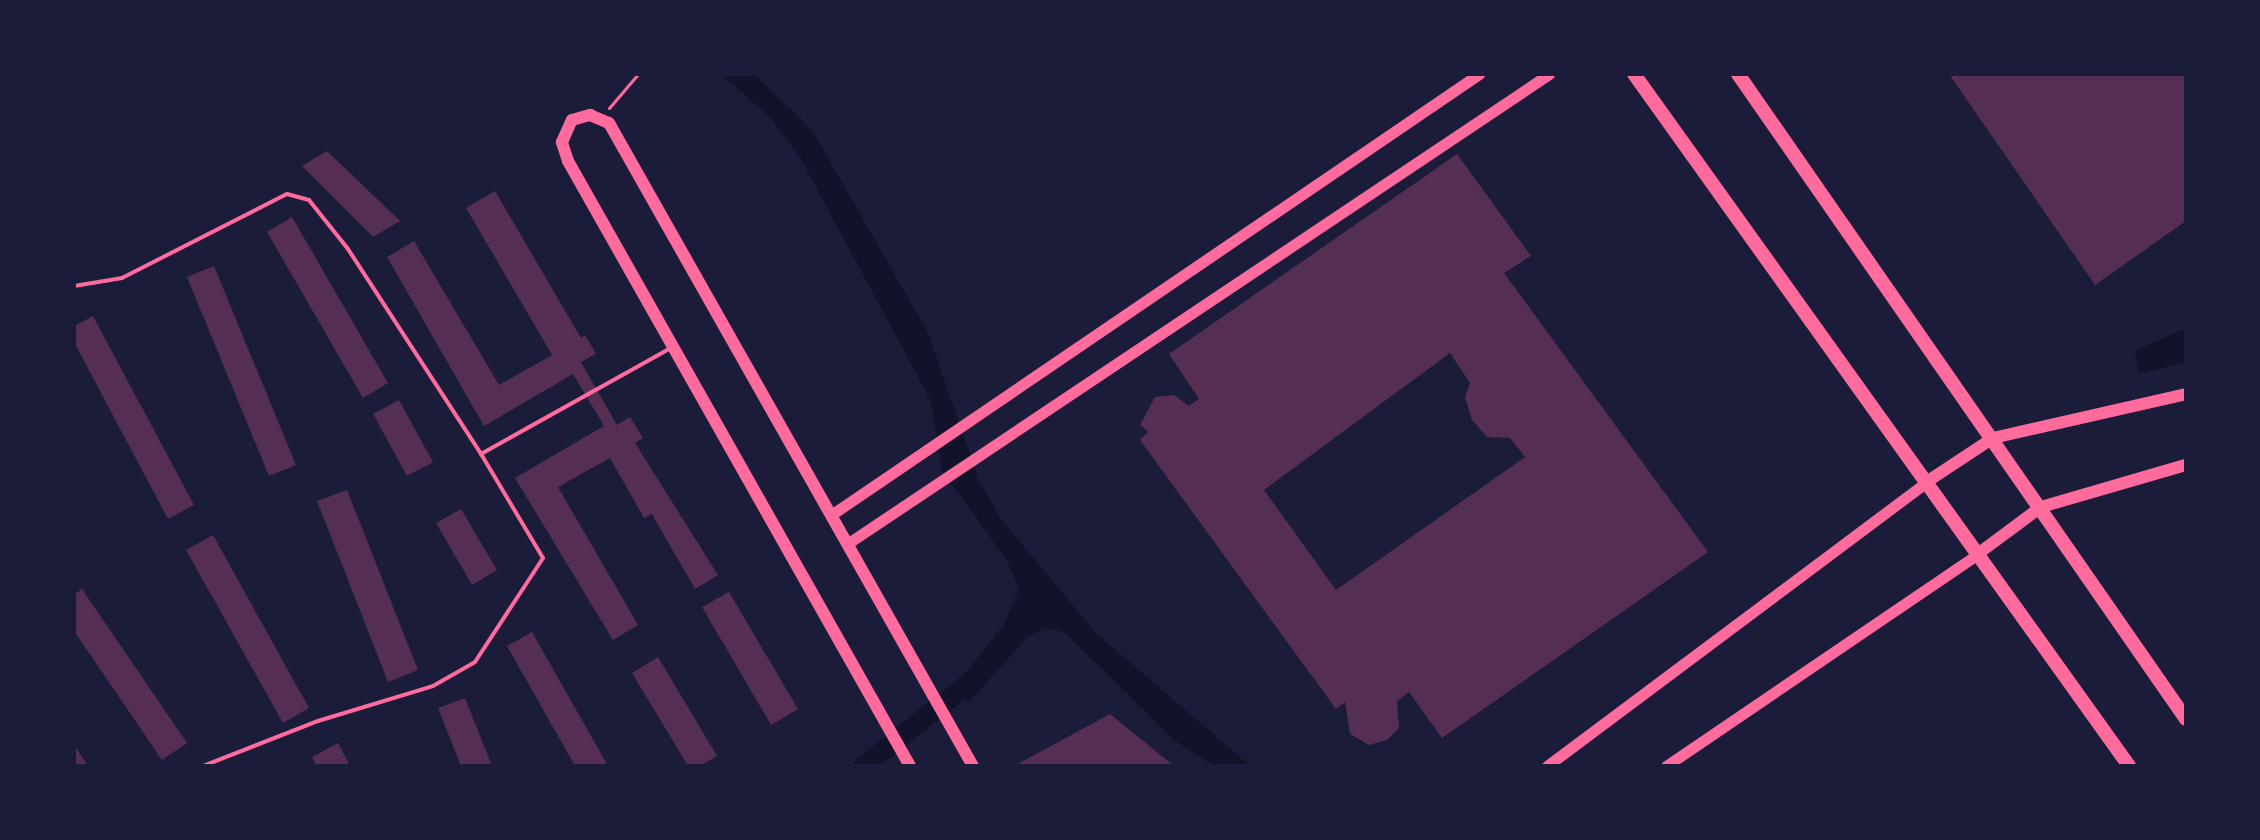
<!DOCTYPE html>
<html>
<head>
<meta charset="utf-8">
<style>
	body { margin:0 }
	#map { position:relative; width:2260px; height:840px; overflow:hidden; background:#1b1b3a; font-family:"Alegreya Sans",sans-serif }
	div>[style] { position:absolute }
	.water>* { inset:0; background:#12122b }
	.canal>* { height:20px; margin:-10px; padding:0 10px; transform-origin:10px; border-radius:10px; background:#12122b }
	.building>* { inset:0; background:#542f53 }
	.path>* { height:3px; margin:-1.5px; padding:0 1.5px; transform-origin:1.5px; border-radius:1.5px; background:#ff6b9d }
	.service>* { height:4px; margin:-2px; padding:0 2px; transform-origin:2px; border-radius:2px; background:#ff6b9d }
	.tertiary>* { height:11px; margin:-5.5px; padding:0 5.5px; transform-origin:5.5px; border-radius:5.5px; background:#ff6b9d }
	.secondary>* { height:12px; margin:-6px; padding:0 6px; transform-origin:6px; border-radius:6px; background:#ff6b9d }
	.primary>* { height:14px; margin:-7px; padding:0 7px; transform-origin:7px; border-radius:7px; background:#ff6b9d }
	span { translate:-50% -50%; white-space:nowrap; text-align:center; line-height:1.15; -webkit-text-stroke:8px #1b1b3a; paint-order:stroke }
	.frame { position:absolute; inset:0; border:76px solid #1b1b3a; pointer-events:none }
</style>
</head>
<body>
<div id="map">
	<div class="water">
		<i style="clip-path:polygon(721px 74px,754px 74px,812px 130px,928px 333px,980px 483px,1001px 519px,1095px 632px,1250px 766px,1214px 766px,1174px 740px,1065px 632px,1045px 628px,1029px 636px,968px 703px,956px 685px,1004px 625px,1019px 589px,1007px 561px,942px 470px,931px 401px,801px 159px,771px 118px)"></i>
		<i style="clip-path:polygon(2186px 328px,2186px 362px,2139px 374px,2135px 351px)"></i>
	</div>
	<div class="canal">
		<i style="left:864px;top:766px;width:148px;rotate:-38.4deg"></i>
	</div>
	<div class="building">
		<i style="clip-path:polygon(1949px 74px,2186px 74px,2186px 221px,2095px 285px)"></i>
		<i style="clip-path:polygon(327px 151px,400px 221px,373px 237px,302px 166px)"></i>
		<i style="clip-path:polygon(evenodd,1457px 154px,1531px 256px,1504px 273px,1708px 552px,1442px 738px,1409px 692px,1397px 701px,1399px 728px,1387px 740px,1369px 745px,1350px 734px,1345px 702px,1336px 709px,1140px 440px,1148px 432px,1140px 425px,1155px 397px,1174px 395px,1189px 406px,1199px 399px,1169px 354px,1457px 154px,1450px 353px,1470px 383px,1465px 397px,1472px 420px,1487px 437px,1510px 438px,1525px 457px,1336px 590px,1264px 490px,1450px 353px)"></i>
		<i style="clip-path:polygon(495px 191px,581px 338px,585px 335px,596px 354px,581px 362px,617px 425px,630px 417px,643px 438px,635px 443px,718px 575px,695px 589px,652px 514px,644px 518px,610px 458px,558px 487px,638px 625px,613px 640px,515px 478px,604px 426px,573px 374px,484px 426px,387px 257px,414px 241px,499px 385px,552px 355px,466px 208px)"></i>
		<i style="clip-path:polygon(292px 217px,388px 383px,363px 398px,267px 232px)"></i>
		<i style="clip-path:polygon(214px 266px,296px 465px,269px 476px,187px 277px)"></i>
		<i style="clip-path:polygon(93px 316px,194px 505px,168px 519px,74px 342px,74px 326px)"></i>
		<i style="clip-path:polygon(399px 400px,433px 462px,407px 476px,373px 414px)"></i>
		<i style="clip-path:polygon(347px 490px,418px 670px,388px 682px,317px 501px)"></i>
		<i style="clip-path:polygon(461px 509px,497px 570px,472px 585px,436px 523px)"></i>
		<i style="clip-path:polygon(213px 535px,309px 708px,283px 723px,186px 550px)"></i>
		<i style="clip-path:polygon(82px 589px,187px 743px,162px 760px,74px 631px,74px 595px)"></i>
		<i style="clip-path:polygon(729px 592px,798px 709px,771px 725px,702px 607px)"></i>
		<i style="clip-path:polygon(532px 632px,608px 766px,575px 766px,507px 646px)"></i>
		<i style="clip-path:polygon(658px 657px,717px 756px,700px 766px,688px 766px,632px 673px)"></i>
		<i style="clip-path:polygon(465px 698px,492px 766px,461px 766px,438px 708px)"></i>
		<i style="clip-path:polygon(1110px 714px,1174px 766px,1014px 766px)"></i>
		<i style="clip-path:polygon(338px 743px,350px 766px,316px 766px,312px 757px)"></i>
		<i style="clip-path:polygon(74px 745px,88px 766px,74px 766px)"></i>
	</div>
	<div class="path">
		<i style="left:609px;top:108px;width:45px;rotate:-49.5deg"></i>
	</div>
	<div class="service">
		<i style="left:74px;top:286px;width:49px;rotate:-9.5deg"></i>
		<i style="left:122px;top:278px;width:185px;rotate:-27deg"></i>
		<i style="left:287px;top:194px;width:23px;rotate:15deg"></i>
		<i style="left:309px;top:200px;width:63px;rotate:51.5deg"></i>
		<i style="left:348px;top:249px;width:244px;rotate:57deg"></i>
		<i style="left:203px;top:766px;width:123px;rotate:-21.4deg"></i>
		<i style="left:318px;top:721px;width:120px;rotate:-16.9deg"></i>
		<i style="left:433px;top:686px;width:48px;rotate:-29.7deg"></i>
		<i style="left:475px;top:662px;width:124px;rotate:-56.8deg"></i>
		<i style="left:543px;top:558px;width:121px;rotate:-120.8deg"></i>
		<i style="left:481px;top:454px;width:218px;rotate:-29.2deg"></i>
	</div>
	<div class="tertiary">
		<i style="left:831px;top:515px;width:784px;rotate:-34.24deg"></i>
		<i style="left:847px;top:544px;width:845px;rotate:-33.8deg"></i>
		<i style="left:1547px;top:766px;width:476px;rotate:-36.8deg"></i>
		<i style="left:1666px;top:766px;width:379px;rotate:-34.2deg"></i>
	</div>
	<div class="secondary">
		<i style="left:1928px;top:481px;width:78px;rotate:-33.5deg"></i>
		<i style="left:1993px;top:438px;width:198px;rotate:-12.8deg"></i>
		<i style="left:1979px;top:553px;width:77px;rotate:-36.6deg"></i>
		<i style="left:2041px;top:507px;width:151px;rotate:-16.2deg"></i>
		<i style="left:910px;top:766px;width:695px;rotate:-119.48deg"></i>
		<i style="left:568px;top:161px;width:20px;rotate:-108deg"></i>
		<i style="left:562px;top:142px;width:24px;rotate:-66deg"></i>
		<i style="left:572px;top:120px;width:19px;rotate:-16deg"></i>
		<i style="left:590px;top:115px;width:21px;rotate:23deg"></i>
		<i style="left:609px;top:123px;width:739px;rotate:60.49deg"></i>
	</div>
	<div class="primary">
		<i style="left:1634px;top:74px;width:851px;rotate:54.42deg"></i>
		<i style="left:1738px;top:74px;width:785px;rotate:55.22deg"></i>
	</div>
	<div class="frame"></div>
</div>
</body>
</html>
